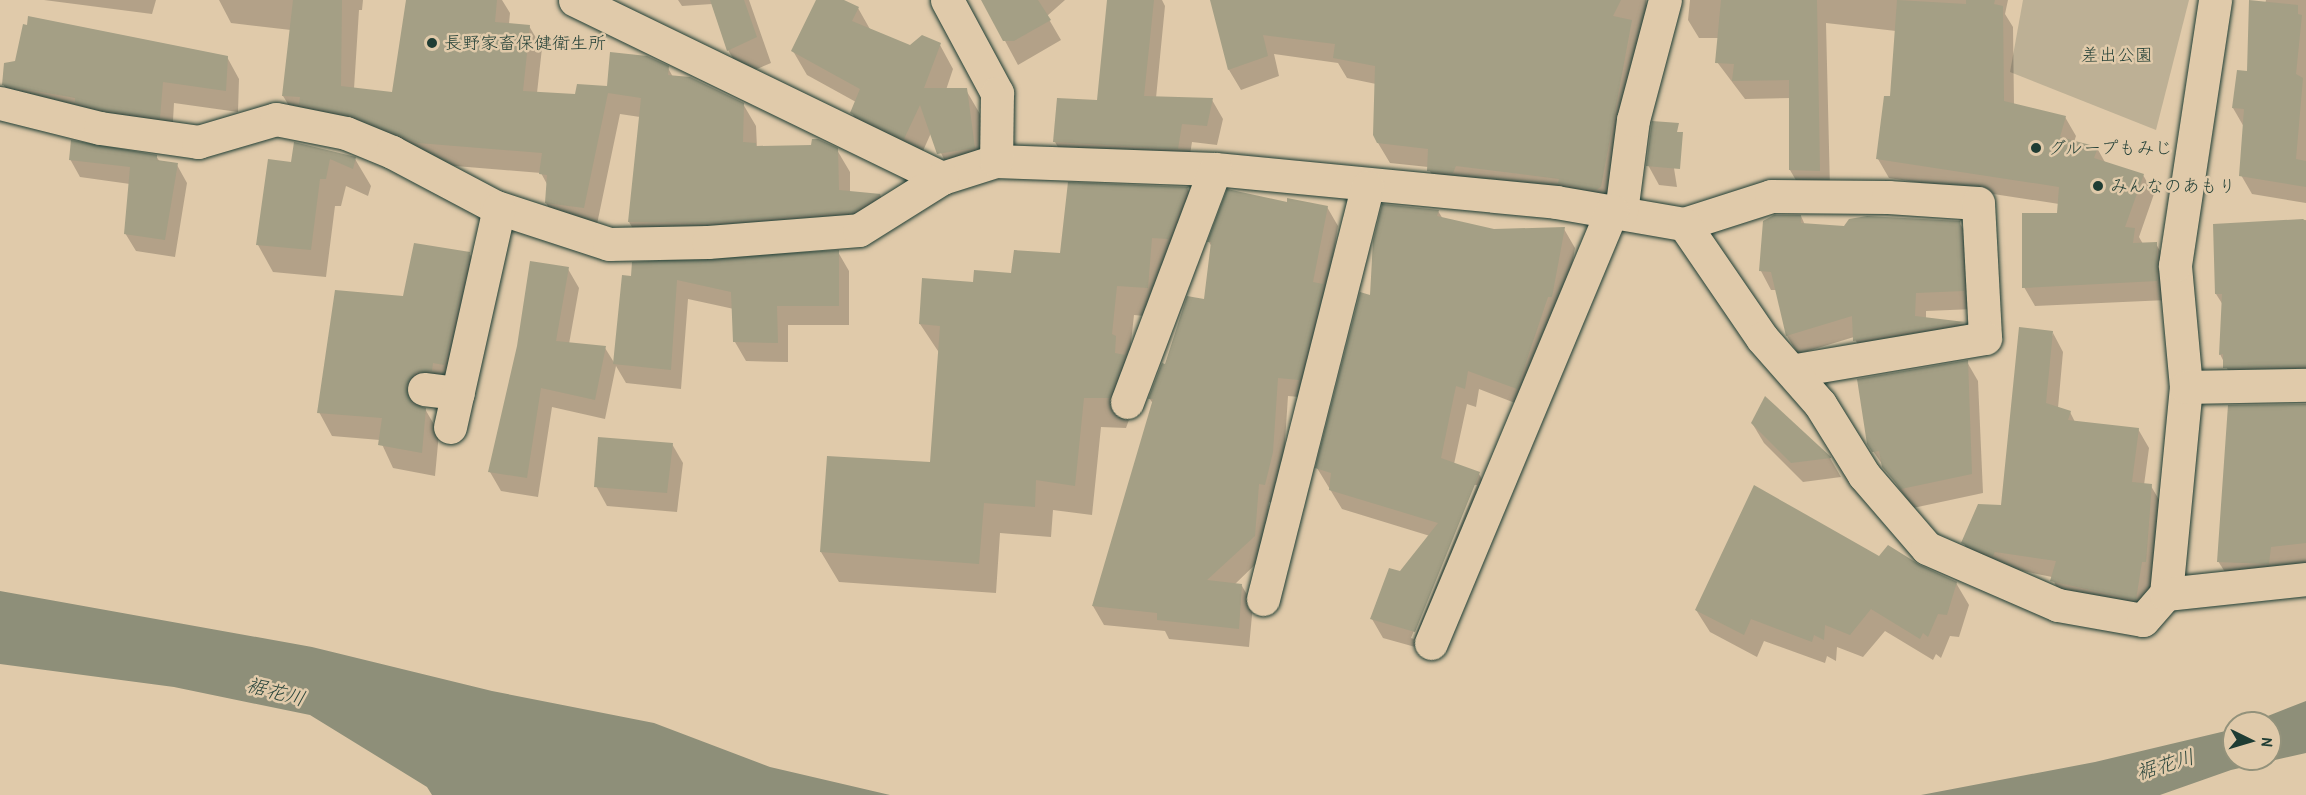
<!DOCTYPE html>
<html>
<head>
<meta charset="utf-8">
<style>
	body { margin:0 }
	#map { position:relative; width:2306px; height:795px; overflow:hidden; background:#e0caaa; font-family:"Patrick Hand","Klee One",sans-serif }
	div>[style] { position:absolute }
	.green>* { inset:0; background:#bdb095 }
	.water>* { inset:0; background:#8e8f79 }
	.shadow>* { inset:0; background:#0003 }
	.building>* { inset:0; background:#a49f85 }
	.roads { filter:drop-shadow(0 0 2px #1f3d34) drop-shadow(0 0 2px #1f3d34) }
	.minor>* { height:33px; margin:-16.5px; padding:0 16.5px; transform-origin:16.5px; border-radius:16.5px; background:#e0caaa }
	.dots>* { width:16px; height:16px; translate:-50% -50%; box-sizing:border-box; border:3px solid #e0caaa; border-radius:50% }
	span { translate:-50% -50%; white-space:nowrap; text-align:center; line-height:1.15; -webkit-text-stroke:5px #e0caaa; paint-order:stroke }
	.poi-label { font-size:18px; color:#1f3d34 }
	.left { translate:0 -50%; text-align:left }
	.park-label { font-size:18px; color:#274339 }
	.water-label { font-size:20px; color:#2a453b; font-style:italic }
	.north { position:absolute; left:2222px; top:711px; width:60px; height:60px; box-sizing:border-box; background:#e0caaa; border:2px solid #93927b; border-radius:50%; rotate:95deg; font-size:16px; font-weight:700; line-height:24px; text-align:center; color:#1f3d34 }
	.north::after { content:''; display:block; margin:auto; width:21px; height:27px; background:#1f3d34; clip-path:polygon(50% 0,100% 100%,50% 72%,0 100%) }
</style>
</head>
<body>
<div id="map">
	<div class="green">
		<i style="clip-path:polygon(2023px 0,2189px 0,2156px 130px,2010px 72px)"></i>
	</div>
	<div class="water">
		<i style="clip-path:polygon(0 591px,312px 647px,492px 691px,654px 723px,770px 767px,890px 795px,432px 795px,427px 787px,310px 715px,174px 687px,0 664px)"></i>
		<i style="clip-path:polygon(2306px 701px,2306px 753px,2231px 770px,2160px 795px,1921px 795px,2095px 762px,2234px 729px,2234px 759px,2270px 759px,2270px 723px,2250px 723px)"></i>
	</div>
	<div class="shadow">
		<i style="clip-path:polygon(44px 0,156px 0,152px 14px)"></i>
		<i style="clip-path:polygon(219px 0,363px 0,362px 10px,359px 10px,354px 89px,393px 94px,408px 0,502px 0,510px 13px,509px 24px,529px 26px,542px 48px,537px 93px,576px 96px,668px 68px,673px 77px,743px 104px,756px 126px,757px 148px,837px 150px,850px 172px,850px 193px,880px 195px,892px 216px,642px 244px,629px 222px,640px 117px,620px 114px,596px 229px,559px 225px,546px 203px,548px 186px,541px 173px,431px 164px,296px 117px,283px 96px,291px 30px,231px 23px)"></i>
		<i style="clip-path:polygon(678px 0,754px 0,749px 0,771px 63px,743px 75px,728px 50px,712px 4px,682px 6px)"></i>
		<i style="clip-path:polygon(818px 0,841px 0,858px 8px,871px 31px,910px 47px,940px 45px,953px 69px,946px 90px,966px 90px,980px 114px,988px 172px,953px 177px,931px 133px,918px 162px,866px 137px,852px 113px,856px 102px,807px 75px,793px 51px)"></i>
		<i style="clip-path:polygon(983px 0,1065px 0,1047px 16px,1061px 40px,1018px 65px)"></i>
		<i style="clip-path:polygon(1108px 0,1162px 0,1165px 6px,1156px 98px,1212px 100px,1223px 119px,1217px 145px,1192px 142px,1188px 167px,1066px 161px,1055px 142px,1099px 102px)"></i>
		<i style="clip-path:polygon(1211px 0,1646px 0,1648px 13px,1612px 208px,1440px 191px,1428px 167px,1390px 163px,1378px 143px,1376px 84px,1347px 78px,1338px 63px,1274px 54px,1279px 76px,1241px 90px,1229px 70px)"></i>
		<i style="clip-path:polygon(1690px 0,2008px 0,2005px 14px,2013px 27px,2014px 105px,2065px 117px,2076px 136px,2074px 142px,2097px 148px,2106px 164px,2143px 175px,2154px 194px,2139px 237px,2143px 244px,2156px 244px,2167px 263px,2167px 300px,2035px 306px,2024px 287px,2058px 215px,2059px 204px,1889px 178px,1878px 159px,1891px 98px,1896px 31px,1826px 23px,1830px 189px,1801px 189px,1790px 170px,1791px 98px,1745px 99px,1717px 62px,1719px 38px,1699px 38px,1688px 20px)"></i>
		<i style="clip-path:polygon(2266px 0,2306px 0,2306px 203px,2252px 194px,2241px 175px,2244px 127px,2233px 108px,2238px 72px,2249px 73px)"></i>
		<i style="clip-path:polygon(227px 57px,239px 79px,238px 112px,174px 103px,172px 139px,16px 106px,3px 84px,17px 62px)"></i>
		<i style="clip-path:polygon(295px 143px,355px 159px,371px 186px,368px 196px,346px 186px,341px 206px,335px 206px,326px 277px,273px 272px,258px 245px,292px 164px)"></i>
		<i style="clip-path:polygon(1670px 143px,1677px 187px,1659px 185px,1648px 165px)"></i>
		<i style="clip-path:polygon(156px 156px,160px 162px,177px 165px,187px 183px,175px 257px,136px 251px,125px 233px,130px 184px,80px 177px,70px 159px)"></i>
		<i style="clip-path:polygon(1187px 188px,1205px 218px,1165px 318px,1134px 315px,1129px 361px,1141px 387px,1126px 428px,1101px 427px,1092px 515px,1053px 510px,1051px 537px,1000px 533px,996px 593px,839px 582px,821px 552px,829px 457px,932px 464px,940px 354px,920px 324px,974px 284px,1013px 274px,1062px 255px)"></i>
		<i style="clip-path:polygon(1288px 204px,1327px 207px,1338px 226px,1310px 398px,1288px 396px,1283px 472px,1275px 504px,1269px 502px,1265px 555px,1234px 585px,1242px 586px,1253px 605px,1249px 647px,1169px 639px,1165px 631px,1104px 625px,1093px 606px,1153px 404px,1150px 399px,1205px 301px,1212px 247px,1209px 242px)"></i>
		<i style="clip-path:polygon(evenodd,1438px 211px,1443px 219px,1494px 230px,1564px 229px,1575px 248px,1563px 316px,1528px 408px,1479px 389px,1476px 407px,1467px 404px,1454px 464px,1479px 474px,1490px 493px,1426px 650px,1383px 638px,1372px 619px,1400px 573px,1430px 536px,1342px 509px,1317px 468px,1372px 296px,1438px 211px,1473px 485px,1477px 485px,1414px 639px,1411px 638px,1473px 485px)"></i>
		<i style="clip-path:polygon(1801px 216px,1805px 225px,1844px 228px,1959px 222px,1970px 241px,1974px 309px,1926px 311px,1926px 319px,1964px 324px,1974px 341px,1865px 359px,1854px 337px,1798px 354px,1787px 336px,1777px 290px,1771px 290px,1761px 271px)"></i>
		<i style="clip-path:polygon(2306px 220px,2306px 386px,2236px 387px,2220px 354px,2223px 305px,2216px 294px,2214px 225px)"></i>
		<i style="clip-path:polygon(838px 252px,849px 271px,849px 325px,788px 325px,788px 362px,746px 361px,735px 342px,734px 309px,688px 299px,681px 389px,626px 383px,616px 366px,605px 419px,552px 407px,538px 497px,501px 491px,490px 472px,568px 269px,579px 288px,569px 344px,605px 348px,615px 364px,632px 277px)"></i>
		<i style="clip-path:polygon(469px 253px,483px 276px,457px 388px,429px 395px,420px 408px,425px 409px,439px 433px,435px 476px,393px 468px,380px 440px,332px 436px,319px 412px,404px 297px)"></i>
		<i style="clip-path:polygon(2053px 333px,2063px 352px,2058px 408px,2070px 412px,2075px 422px,2138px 429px,2149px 448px,2144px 485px,2151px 486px,2162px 505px,2148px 616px,2062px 600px,2052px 577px,1974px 561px,1963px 542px,2002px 506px)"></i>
		<i style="clip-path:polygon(1967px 362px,1978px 381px,1983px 493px,1913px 508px,1868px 444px)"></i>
		<i style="clip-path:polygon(1765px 398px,1830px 458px,1841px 477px,1803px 482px,1764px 443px,1752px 423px)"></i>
		<i style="clip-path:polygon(2306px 405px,2306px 563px,2230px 580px,2218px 561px)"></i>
		<i style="clip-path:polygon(672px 444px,683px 463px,677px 512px,607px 506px,596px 486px)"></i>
		<i style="clip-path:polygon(1880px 558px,1919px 567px,1956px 583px,1969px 605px,1959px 637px,1950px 636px,1941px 658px,1936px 654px,1933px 660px,1885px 631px,1863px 657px,1837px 647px,1836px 661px,1827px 656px,1825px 663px,1764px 641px,1757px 657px,1710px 632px,1696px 610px)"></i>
	</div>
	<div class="building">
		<i style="clip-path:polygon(293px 0,342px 0,341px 86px,392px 92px,406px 0,497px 0,495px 22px,530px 25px,523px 91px,575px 94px,577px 84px,607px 86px,610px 52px,647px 56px,669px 66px,668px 75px,690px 77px,744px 103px,743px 142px,756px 143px,756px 146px,811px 145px,812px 139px,818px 139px,838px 148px,839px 190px,881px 194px,853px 212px,707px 223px,628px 222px,641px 98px,608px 93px,584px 208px,545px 203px,547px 175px,539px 174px,542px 153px,418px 143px,353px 116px,299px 104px,300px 97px,282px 96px)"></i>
		<i style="clip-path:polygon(710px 0,744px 0,757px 37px,727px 51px)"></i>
		<i style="clip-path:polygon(816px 0,844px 0,859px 7px,852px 21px,910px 45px,922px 35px,941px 43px,924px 88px,967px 88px,975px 148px,937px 154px,920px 105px,904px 139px,850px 113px,860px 89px,791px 51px)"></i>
		<i style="clip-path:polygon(981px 0,1038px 0,1051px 20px,1014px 41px,1003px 41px)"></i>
		<i style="clip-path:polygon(1107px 0,1154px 0,1144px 96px,1213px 98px,1207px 126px,1182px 124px,1178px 149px,1053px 142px,1057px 98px,1097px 100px)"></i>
		<i style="clip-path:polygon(1210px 0,1621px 0,1613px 16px,1632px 20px,1601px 187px,1596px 190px,1558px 183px,1559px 179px,1456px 166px,1453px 173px,1427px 171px,1428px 149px,1377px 143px,1373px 135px,1375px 66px,1333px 58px,1335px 44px,1263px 35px,1268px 56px,1228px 70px)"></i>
		<i style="clip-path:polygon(1721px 0,1817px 0,1820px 171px,1789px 170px,1789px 80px,1732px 81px,1734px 64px,1715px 63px)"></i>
		<i style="clip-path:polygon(1897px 0,1966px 4px,1966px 0,1995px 0,1994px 4px,2003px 6px,2004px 101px,2066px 116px,2060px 137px,2098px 147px,2094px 158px,2144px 174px,2125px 227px,2135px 228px,2133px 243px,2157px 242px,2157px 281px,2022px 288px,2022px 213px,2057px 213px,2059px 187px,1876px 159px,1884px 96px,1890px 96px)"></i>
		<i style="clip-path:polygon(2249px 0,2298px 5px,2298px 14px,2302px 15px,2296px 74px,2303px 78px,2296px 159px,2306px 161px,2306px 187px,2239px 176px,2244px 109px,2232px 108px,2237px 70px,2247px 71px)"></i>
		<i style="clip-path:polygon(28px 16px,228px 56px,226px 91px,163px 82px,160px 118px,104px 110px,75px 102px,75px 98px,2px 85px,4px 63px,15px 61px,23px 24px,27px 25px)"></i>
		<i style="clip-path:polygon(1652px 121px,1679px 123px,1677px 132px,1683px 132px,1680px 169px,1646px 166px)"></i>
		<i style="clip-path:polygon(71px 140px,157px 155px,157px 160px,178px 163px,165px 240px,124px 234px,130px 167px,69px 160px)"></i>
		<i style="clip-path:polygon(294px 142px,356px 157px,353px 169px,330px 159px,326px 179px,320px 179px,311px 250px,256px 245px,268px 159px,291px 162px)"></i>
		<i style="clip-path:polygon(1068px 182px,1188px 187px,1168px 239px,1152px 238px,1148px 288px,1117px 286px,1112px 334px,1116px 336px,1115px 353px,1125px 355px,1109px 398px,1084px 398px,1075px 486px,1036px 480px,1035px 507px,984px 503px,979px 564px,820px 552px,827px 456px,930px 462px,940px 326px,919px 324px,922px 278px,973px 282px,974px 270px,1011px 273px,1014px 250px,1060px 253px)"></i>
		<i style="clip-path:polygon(1227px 189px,1287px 202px,1287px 198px,1328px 206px,1313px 282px,1323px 284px,1299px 380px,1278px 378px,1273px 452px,1265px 485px,1259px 484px,1255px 536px,1207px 580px,1242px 584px,1239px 629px,1157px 620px,1157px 613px,1092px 606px,1153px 399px,1148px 399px,1162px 363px,1165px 364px,1187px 296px,1204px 299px,1211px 242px,1207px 242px)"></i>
		<i style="clip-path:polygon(1382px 204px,1439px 210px,1437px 216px,1494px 229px,1565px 227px,1552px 297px,1548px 297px,1517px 389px,1468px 371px,1465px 389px,1456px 386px,1441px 458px,1480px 472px,1415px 632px,1370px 619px,1389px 568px,1400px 571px,1438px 523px,1329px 490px,1331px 473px,1315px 468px,1360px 292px,1370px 295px,1373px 241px)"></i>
		<i style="clip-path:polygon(1774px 215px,1801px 215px,1801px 223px,1844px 226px,1849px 219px,1867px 216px,1960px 221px,1964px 291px,1916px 293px,1915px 316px,1965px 322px,1853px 341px,1852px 316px,1786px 336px,1771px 272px,1759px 271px,1763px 221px)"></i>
		<i style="clip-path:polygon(2303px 219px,2306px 221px,2306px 366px,2223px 368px,2223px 354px,2219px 355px,2222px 294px,2215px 294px,2213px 224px)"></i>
		<i style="clip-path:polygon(414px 243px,470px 252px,444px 365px,433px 363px,432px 371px,416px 372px,406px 386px,412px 404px,426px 408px,422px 453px,378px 445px,382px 418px,317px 413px,335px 290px,403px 296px)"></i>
		<i style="clip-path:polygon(839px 250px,839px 306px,777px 306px,778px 343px,733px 342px,731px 292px,677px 280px,671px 370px,613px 364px,622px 275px,631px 276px,632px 262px)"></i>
		<i style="clip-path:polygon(530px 261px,569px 267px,556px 341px,606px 346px,595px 400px,541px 388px,527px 478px,488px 472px,517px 346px)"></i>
		<i style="clip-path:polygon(2019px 327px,2053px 331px,2046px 403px,2071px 411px,2068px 420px,2139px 428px,2132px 482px,2152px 484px,2146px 562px,2142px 562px,2136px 600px,2050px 581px,2056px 561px,1995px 552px,1993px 556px,1961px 543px,1978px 504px,2001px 505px)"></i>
		<i style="clip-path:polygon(1968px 360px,1972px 474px,1901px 489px,1882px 467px,1879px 451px,1872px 452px,1867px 444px,1857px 379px)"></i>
		<i style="clip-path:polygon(1765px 396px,1831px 457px,1831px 458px,1791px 463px,1751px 423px)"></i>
		<i style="clip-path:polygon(2306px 404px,2306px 543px,2271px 547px,2269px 564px,2217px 562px,2228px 405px)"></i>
		<i style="clip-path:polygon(598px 437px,673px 443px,667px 493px,594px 487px)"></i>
		<i style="clip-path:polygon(1754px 485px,1879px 556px,1888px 545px,1920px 565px,1957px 582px,1947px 615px,1938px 614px,1928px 637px,1923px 633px,1920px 639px,1871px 609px,1850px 635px,1825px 625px,1824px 640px,1814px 635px,1812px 642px,1751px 619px,1744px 635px,1695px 610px)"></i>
	</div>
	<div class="roads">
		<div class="minor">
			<i style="left:575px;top:0;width:408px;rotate:25.9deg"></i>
			<i style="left:942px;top:178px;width:57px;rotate:-17.5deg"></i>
			<i style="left:996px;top:161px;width:219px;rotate:2.1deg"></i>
			<i style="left:1215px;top:169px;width:343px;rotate:5.5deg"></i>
			<i style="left:1556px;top:202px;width:130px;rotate:9.8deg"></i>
			<i style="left:1684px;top:224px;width:91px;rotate:-17.8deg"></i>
			<i style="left:1771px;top:196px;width:117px;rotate:0.5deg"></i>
			<i style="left:1888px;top:197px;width:90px;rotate:3.8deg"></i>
			<i style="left:1978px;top:203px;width:135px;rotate:87deg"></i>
			<i style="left:1985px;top:338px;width:193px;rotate:170.4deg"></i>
			<i style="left:947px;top:0;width:106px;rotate:61.7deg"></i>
			<i style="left:997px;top:93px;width:68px;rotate:90.8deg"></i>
			<i style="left:0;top:103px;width:103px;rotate:14deg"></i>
			<i style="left:100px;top:128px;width:99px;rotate:8.1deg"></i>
			<i style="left:198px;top:142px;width:81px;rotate:-16.4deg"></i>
			<i style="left:276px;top:119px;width:71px;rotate:11.3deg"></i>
			<i style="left:346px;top:133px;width:50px;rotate:22.4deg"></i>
			<i style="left:392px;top:152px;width:118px;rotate:27.9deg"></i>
			<i style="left:496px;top:207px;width:119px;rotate:18.1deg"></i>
			<i style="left:609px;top:244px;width:99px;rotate:-1.2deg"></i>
			<i style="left:708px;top:242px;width:151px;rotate:-4.5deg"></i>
			<i style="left:859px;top:230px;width:98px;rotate:-32.1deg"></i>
			<i style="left:1621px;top:212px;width:93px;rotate:-82.6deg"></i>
			<i style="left:1633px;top:120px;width:124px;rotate:-75.1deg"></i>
			<i style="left:1684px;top:224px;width:138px;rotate:55.6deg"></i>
			<i style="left:1762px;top:338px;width:88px;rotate:48.7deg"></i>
			<i style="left:1820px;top:404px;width:84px;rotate:58.2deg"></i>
			<i style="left:1864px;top:475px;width:96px;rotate:49.2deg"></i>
			<i style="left:1927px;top:548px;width:143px;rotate:23.5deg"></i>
			<i style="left:2058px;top:605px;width:86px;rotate:10deg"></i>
			<i style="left:2143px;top:620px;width:35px;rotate:-49deg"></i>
			<i style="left:2166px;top:594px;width:208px;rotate:-84.5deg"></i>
			<i style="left:2186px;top:387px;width:122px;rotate:-95.2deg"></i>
			<i style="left:2175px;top:265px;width:268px;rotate:-81.4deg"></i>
			<i style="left:2186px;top:387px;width:120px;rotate:-1deg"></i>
			<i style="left:424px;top:389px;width:34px;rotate:7deg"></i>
			<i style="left:1127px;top:402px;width:249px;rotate:-69.3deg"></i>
			<i style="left:450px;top:427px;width:224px;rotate:-77.4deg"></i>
			<i style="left:2166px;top:594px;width:141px;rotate:-6.1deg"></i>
			<i style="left:1263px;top:599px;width:425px;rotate:-75.8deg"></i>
			<i style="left:1431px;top:643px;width:469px;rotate:-67.3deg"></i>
		</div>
	</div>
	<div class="dots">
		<i style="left:432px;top:43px;background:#1f3d34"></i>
		<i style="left:2036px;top:148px;background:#1f3d34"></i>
		<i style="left:2098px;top:186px;background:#1f3d34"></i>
	</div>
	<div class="poi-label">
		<span class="left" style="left:444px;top:43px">長野家畜保健衛生所</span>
		<span class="left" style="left:2048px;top:148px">グループもみじ</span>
		<span class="left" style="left:2110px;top:186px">みんなのあもり</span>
	</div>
	<div class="park-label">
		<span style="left:2117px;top:55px">差出公園</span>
	</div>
	<div class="water-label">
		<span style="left:276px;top:691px;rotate:15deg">裾花川</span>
		<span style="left:2165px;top:764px;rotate:-17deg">裾花川</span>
	</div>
	<div class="north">N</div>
</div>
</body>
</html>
